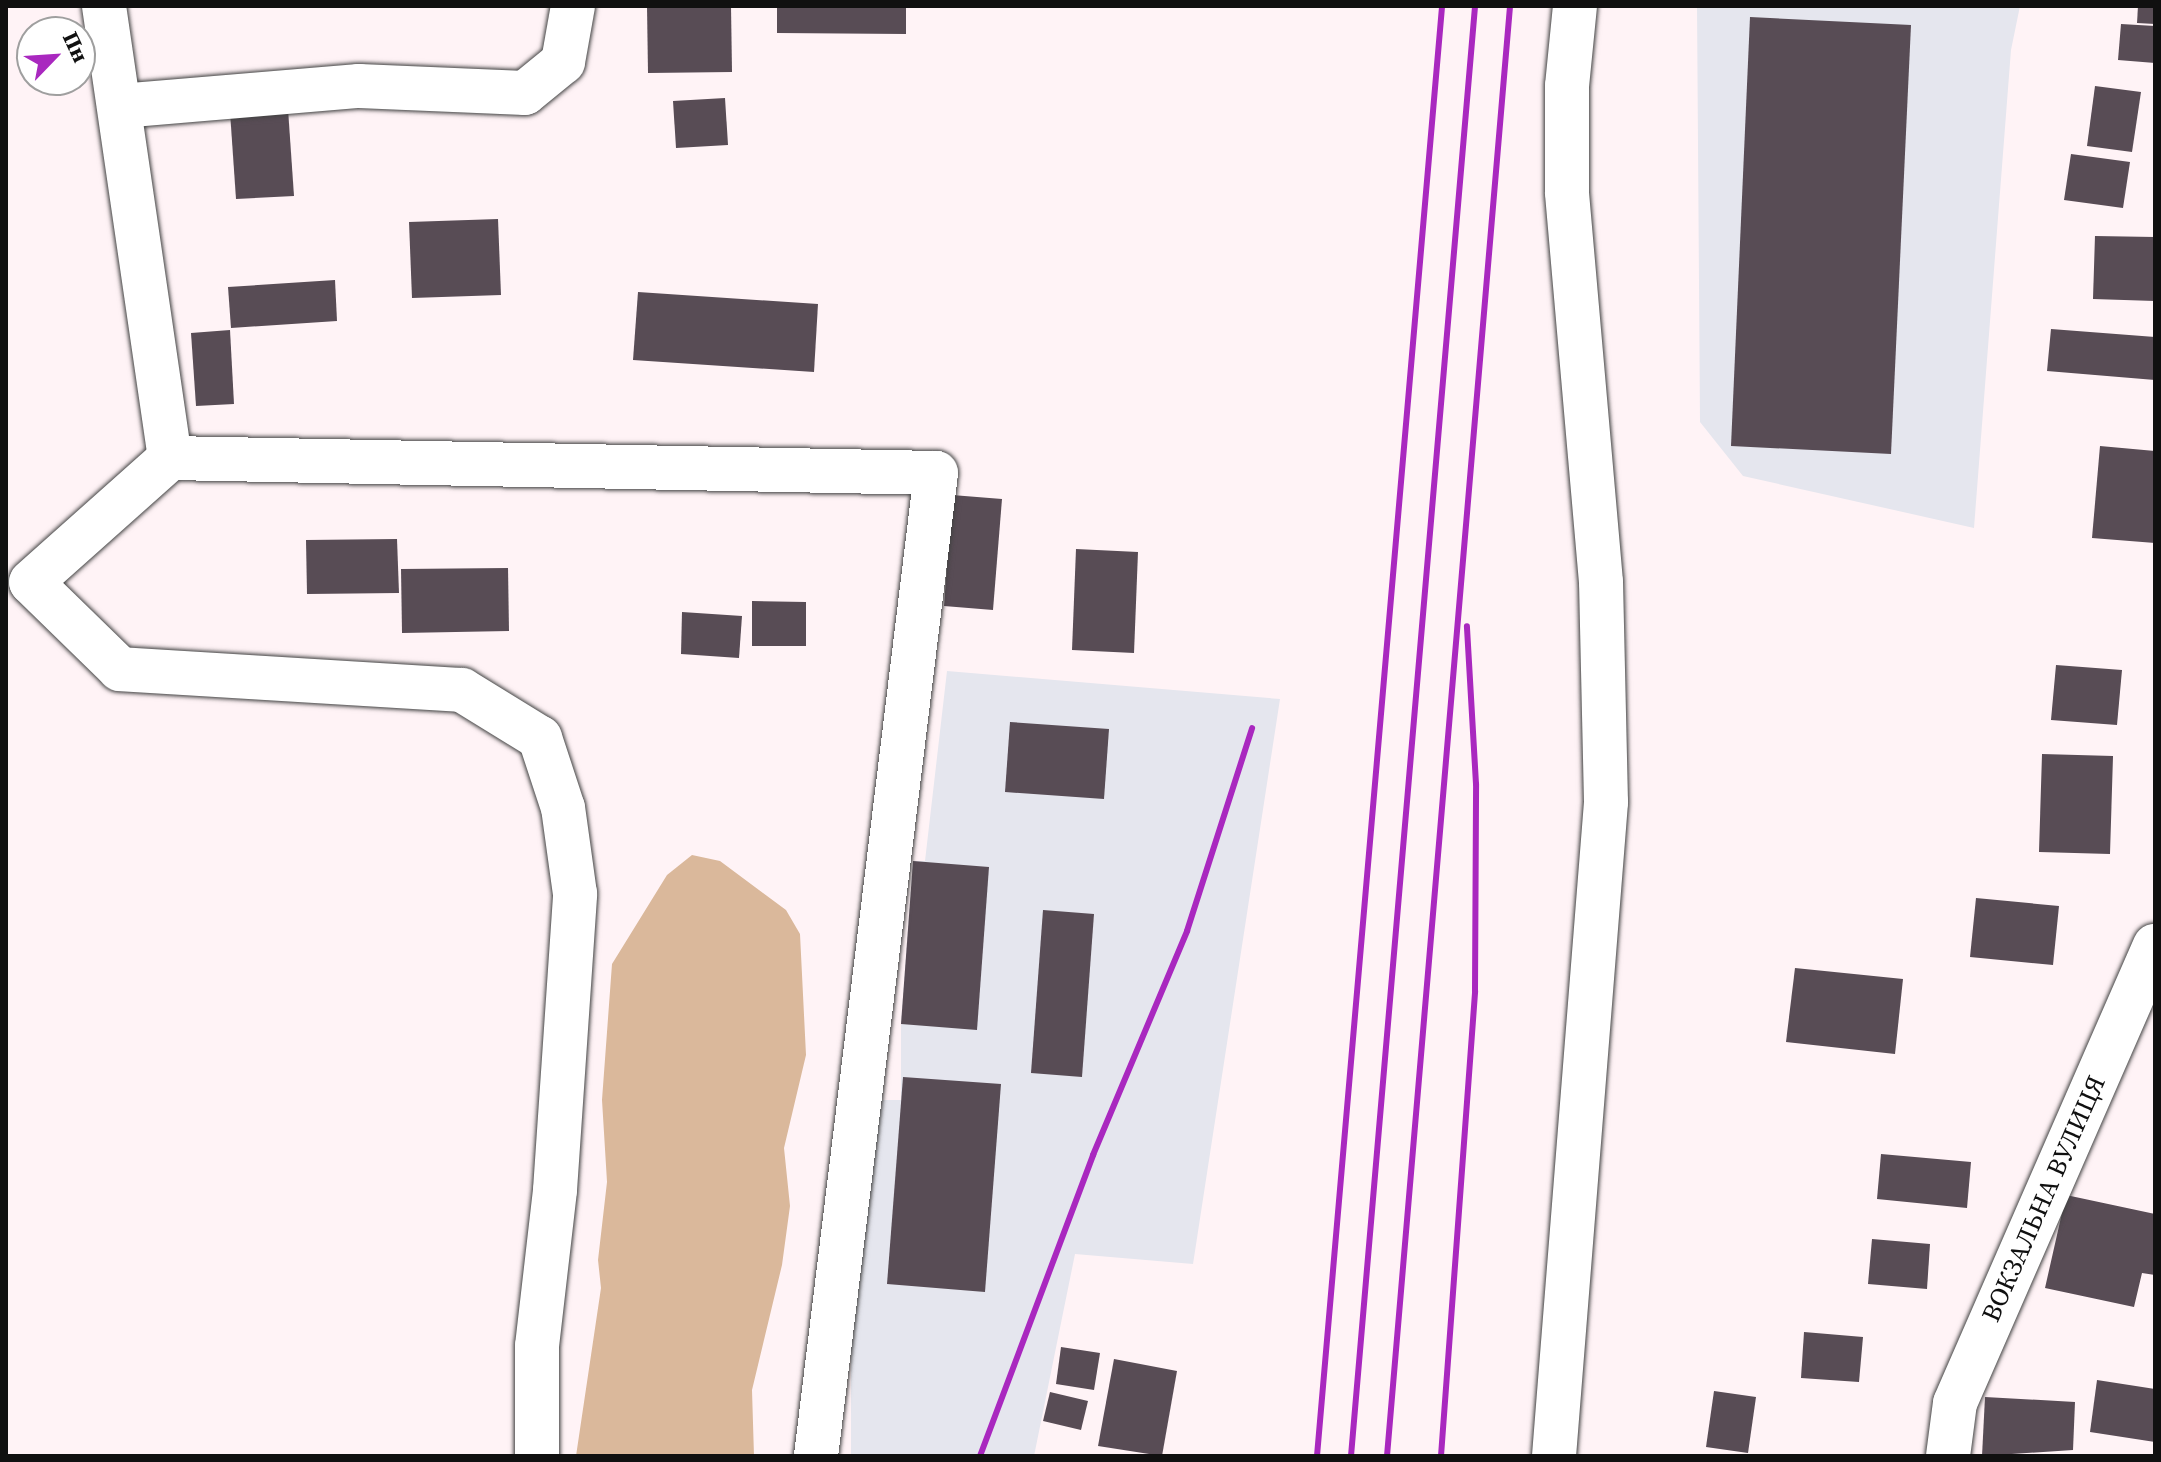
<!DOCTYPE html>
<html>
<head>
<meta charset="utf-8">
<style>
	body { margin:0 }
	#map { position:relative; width:2161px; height:1462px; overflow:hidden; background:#fff3f6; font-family:"Source Serif 4",serif }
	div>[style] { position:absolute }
	.industrial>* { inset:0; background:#e5e6ee }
	.forest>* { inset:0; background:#dab89b }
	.building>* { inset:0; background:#584c55 }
	.roads { filter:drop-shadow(0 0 2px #434343) drop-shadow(0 0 2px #434343) }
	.minor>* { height:44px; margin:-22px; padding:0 22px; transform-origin:22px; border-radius:22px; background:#fff }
	.rail>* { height:6px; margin:-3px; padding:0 3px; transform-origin:3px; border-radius:3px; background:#a928bf }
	span { translate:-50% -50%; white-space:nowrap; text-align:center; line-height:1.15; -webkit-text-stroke:8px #fff; paint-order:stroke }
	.street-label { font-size:26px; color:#101010 }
	.frame { position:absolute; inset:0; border:8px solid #101010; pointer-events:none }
	.north { position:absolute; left:16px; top:16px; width:80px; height:80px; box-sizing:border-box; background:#fff; border:2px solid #9f9f9f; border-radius:50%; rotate:65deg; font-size:22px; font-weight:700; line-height:32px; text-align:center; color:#101010 }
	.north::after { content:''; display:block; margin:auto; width:28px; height:36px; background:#a928bf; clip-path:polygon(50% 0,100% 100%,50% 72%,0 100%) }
</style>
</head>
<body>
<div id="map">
	<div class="industrial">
		<i style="clip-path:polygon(1697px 6px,2020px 6px,2011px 50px,1974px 528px,1743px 476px,1700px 422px)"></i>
		<i style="clip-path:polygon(947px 671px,1280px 699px,1193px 1264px,1075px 1254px,1034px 1456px,851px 1456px,851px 1351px,880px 1100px,901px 1100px,901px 1024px,913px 861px,925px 861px)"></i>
	</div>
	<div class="forest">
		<i style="clip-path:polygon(692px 855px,720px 861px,786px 910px,800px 934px,806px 1055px,784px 1148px,790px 1206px,782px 1265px,752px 1390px,754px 1456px,576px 1456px,601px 1288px,598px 1260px,607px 1182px,602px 1100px,612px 964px,667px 875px)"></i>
	</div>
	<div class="building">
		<i style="clip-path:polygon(647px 6px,731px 6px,732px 72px,648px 73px)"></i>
		<i style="clip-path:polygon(777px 6px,906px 6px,906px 34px,777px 33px)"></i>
		<i style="clip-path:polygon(2138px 6px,2155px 6px,2155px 24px,2137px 23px)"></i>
		<i style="clip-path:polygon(1750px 17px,1911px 25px,1891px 454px,1731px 446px)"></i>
		<i style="clip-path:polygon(2121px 24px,2155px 26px,2155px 63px,2118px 60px)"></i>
		<i style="clip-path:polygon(2095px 86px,2141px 92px,2132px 152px,2087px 146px)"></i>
		<i style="clip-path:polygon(725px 98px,728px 145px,676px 148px,673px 101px)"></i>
		<i style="clip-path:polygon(288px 109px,294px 196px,236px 199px,230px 112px)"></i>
		<i style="clip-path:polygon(2071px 154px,2130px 162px,2123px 208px,2064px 200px)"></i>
		<i style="clip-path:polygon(498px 219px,501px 295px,412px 298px,409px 222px)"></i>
		<i style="clip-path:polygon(2095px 236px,2155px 237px,2155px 301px,2093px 299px)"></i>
		<i style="clip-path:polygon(335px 280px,337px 321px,231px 328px,228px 287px)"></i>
		<i style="clip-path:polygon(638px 292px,818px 304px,814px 372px,633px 360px)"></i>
		<i style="clip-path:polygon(2051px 329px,2155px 337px,2155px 380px,2047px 371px)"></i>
		<i style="clip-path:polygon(230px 330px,234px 404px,196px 406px,191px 333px)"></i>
		<i style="clip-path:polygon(2100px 446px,2155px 451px,2155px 543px,2092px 538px)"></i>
		<i style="clip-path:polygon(952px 495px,1002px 499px,993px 610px,944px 606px)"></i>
		<i style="clip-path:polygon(397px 539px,399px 593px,307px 594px,306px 540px)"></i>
		<i style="clip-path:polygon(1076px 549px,1138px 552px,1134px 653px,1072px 650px)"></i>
		<i style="clip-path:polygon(508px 568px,509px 631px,402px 633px,401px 569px)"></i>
		<i style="clip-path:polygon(752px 601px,806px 602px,806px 646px,752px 646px)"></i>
		<i style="clip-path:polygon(682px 612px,742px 616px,739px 658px,681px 654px)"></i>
		<i style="clip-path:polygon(2056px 665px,2122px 670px,2117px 725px,2051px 720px)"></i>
		<i style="clip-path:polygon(1010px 722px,1109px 729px,1104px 799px,1005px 792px)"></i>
		<i style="clip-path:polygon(2042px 754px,2113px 756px,2110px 854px,2039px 852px)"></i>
		<i style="clip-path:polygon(913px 861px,989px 867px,977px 1030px,901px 1024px)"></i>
		<i style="clip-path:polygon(1976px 898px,2059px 906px,2053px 965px,1970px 957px)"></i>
		<i style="clip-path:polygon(1043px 910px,1094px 914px,1082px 1077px,1031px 1073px)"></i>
		<i style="clip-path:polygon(1795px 968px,1903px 979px,1895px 1054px,1786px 1042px)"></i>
		<i style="clip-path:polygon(903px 1077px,1001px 1084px,985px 1292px,887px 1284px)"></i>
		<i style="clip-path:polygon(1881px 1154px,1971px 1162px,1967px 1208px,1877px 1199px)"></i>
		<i style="clip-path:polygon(2066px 1195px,2155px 1214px,2155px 1275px,2142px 1273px,2134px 1307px,2045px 1288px)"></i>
		<i style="clip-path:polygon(1872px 1239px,1930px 1244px,1927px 1289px,1868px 1284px)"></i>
		<i style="clip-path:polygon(1804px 1332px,1863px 1337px,1859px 1382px,1801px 1378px)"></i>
		<i style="clip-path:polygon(1061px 1347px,1100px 1353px,1094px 1390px,1056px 1384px)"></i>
		<i style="clip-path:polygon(1114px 1359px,1177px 1371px,1162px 1456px,1098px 1446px)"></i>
		<i style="clip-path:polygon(2097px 1380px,2155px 1389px,2155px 1442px,2090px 1432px)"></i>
		<i style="clip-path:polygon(1714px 1391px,1756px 1397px,1748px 1453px,1706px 1447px)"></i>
		<i style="clip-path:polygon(1050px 1392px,1088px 1401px,1081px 1430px,1043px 1421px)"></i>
		<i style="clip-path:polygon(1985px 1397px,2075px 1402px,2073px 1450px,1982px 1456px)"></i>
	</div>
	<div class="roads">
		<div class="minor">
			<i style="left:104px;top:6px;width:457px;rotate:81.7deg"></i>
			<i style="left:120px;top:106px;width:240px;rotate:-4.8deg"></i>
			<i style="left:359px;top:86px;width:166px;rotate:2.4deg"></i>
			<i style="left:525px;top:93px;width:49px;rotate:-39.2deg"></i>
			<i style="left:563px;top:62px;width:57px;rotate:-79.9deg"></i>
			<i style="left:537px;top:1456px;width:110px;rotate:-90deg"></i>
			<i style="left:537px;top:1346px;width:157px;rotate:-83.4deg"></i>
			<i style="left:555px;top:1190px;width:297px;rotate:-86.1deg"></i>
			<i style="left:575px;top:894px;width:87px;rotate:-97.9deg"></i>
			<i style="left:563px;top:808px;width:74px;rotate:-108.2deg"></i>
			<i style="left:540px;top:738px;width:92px;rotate:-148.4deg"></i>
			<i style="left:462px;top:690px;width:343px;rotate:-176.5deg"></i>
			<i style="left:120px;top:669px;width:124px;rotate:-135.7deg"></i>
			<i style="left:31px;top:582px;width:186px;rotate:-41.7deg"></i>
			<i style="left:170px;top:458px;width:766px;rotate:1.12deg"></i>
			<i style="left:936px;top:473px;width:990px;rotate:96.96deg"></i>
			<i style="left:1554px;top:1456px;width:656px;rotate:-85.45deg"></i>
			<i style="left:1606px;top:802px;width:220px;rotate:-91.3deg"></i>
			<i style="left:1601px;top:582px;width:391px;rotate:-95deg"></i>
			<i style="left:1567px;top:192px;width:106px;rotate:-90deg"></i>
			<i style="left:1567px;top:86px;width:80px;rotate:-84.3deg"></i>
			<i style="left:1948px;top:1456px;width:53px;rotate:-82.5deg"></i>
			<i style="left:1955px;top:1403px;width:499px;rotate:-66.4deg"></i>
		</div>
	</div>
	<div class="rail">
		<i style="left:980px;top:1456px;width:322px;rotate:-69.4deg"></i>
		<i style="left:1093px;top:1155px;width:243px;rotate:-67.2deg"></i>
		<i style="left:1187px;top:931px;width:213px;rotate:-72.2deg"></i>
		<i style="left:1317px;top:1456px;width:1455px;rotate:-85.07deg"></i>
		<i style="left:1351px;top:1456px;width:1455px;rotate:-85.11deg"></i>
		<i style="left:1387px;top:1456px;width:1455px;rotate:-85.15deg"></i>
		<i style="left:1441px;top:1456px;width:466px;rotate:-85.8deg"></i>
		<i style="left:1475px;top:991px;width:207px;rotate:-89.7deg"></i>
		<i style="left:1476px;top:784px;width:158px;rotate:-93.3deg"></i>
	</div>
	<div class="street-label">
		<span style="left:2044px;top:1199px;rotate:-66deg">ВОКЗАЛЬНА ВУЛИЦЯ</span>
	</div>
	<div class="frame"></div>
	<div class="north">Пн</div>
</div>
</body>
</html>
